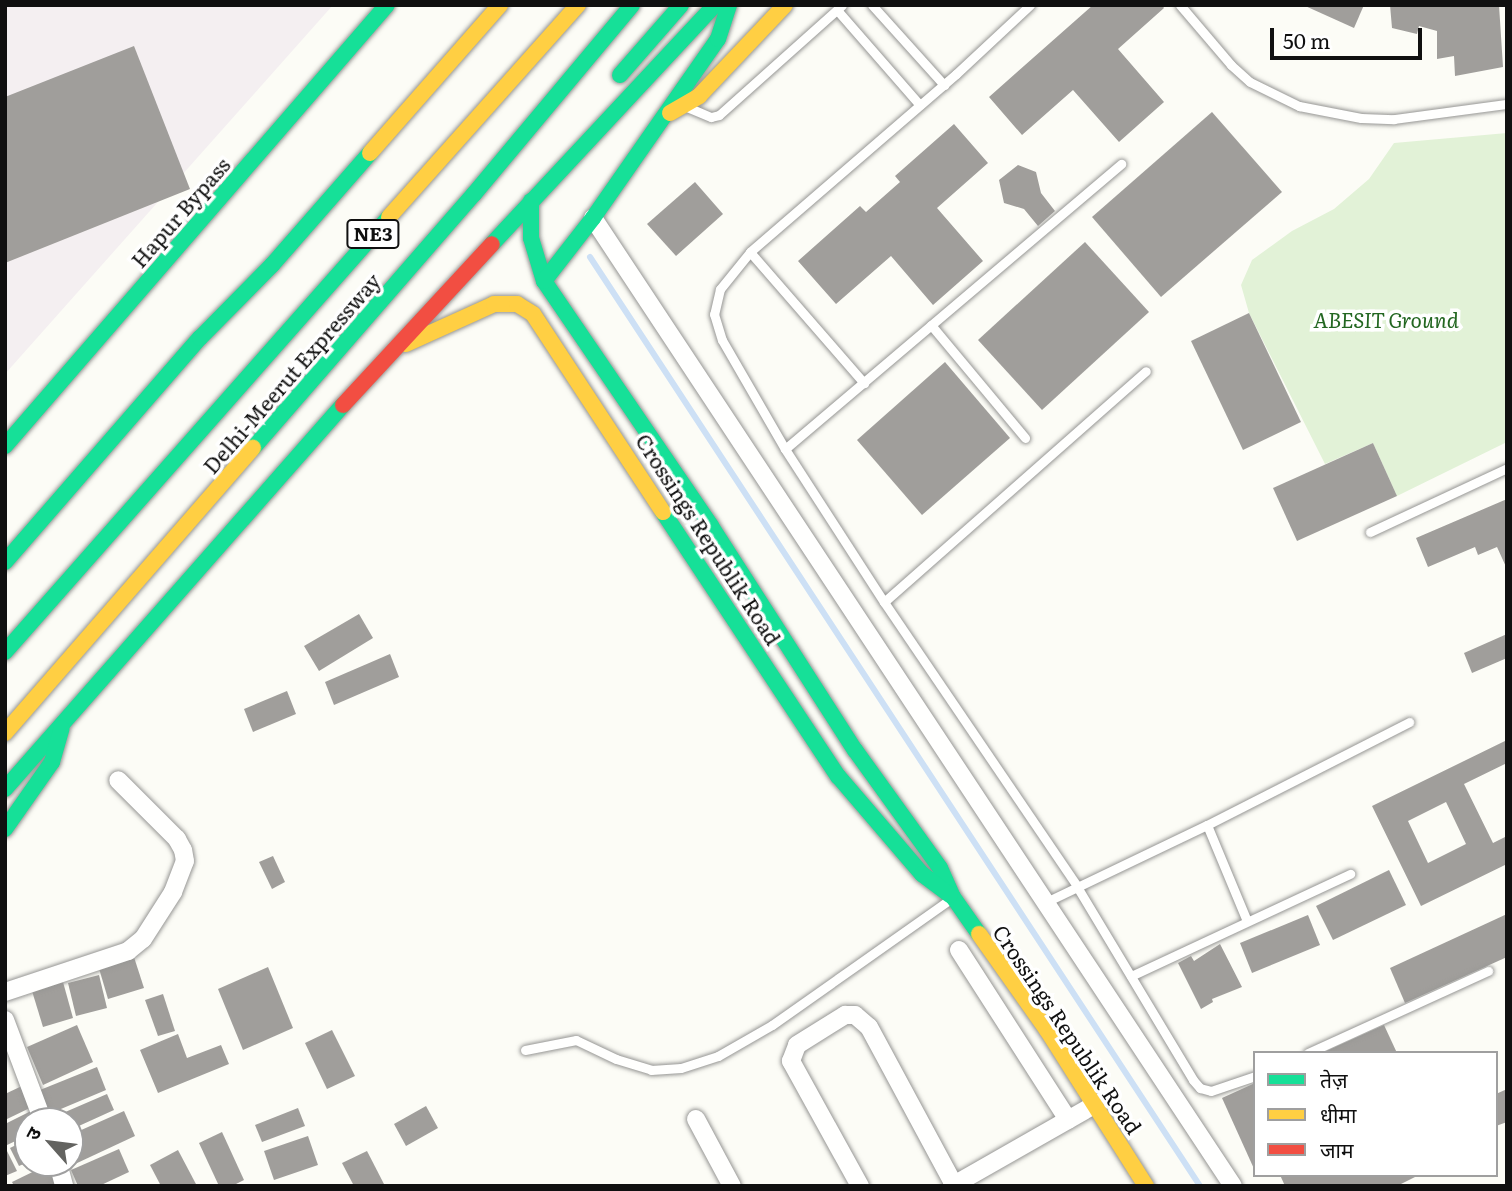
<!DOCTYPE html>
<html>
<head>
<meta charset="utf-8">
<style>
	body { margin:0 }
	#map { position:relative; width:1512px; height:1191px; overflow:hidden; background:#fcfcf6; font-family:Literata,"Noto Sans Devanagari",serif }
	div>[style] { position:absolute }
	.industrial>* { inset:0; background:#f4eff1 }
	.green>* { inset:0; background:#e2f2d7 }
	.stream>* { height:6px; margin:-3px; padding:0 3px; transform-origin:3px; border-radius:3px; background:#cde0f5 }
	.building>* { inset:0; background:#a09e9b }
	.roads { filter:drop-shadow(0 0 2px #969694) drop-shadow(0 0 2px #969694) }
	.lane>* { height:9px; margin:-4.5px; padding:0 4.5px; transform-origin:4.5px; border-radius:4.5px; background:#fffffe }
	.street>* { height:18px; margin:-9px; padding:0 9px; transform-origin:9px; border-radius:9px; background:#fffffe }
	.fast>* { height:16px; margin:-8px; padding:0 8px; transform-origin:8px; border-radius:8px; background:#16e098 }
	.slow>* { height:16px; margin:-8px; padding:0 8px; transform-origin:8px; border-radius:8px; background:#ffcf43 }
	.jam>* { height:16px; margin:-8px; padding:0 8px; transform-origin:8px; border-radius:8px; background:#f24e42 }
	span { translate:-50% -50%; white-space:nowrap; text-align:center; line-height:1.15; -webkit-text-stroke:7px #fff; paint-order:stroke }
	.shield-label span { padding:2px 5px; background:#fff; border:2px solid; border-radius:5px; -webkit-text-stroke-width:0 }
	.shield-label { font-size:19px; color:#101010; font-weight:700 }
	.street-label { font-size:21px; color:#101010 }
	.park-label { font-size:21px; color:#236721; font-style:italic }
	.frame { position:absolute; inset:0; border:7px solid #101010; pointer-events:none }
	.legend { position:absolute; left:1253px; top:1051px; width:245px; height:126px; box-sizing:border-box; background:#fff; border:2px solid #9f9f9f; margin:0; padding:9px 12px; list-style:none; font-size:21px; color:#101010 }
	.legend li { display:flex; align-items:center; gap:14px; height:35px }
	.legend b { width:35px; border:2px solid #9f9f9f }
	.north { position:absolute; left:14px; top:1107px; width:70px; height:70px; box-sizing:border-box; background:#fff; border:2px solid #9f9f9f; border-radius:50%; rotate:298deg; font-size:19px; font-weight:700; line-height:28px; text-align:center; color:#101010 }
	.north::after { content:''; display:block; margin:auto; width:24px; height:32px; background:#636360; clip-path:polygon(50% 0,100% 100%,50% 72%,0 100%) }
	.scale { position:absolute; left:1270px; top:28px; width:152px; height:32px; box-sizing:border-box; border:4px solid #101010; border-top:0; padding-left:9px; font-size:21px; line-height:24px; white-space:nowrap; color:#101010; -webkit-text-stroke:5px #fff; paint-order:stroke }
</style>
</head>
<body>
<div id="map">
	<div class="industrial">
		<i style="clip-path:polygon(5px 5px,333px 5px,5px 374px)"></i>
	</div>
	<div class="green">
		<i style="clip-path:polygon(1507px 133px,1507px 442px,1397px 496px,1373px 443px,1325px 464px,1249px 313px,1241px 285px,1252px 260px,1292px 231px,1334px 209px,1369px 179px,1394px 143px)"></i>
	</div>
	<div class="stream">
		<i style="left:590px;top:257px;width:1111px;rotate:56.71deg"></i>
	</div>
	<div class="building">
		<i style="clip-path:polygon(1093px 5px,1162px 5px,1164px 8px,1118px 49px,1164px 102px,1119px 142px,1073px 90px,1022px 135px,989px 97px)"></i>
		<i style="clip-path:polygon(1303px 5px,1364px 5px,1354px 28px)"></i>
		<i style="clip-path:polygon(1390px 5px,1499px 5px,1503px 67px,1455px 76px,1454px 56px,1437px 59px,1437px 31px,1419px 26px,1417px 34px,1392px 28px)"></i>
		<i style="clip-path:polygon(134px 46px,190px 189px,5px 263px,5px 97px)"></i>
		<i style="clip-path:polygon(1212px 112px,1282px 192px,1161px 297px,1092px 217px)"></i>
		<i style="clip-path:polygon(954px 124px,988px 163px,937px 208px,983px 261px,933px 305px,891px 256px,836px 304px,798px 261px,860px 206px,866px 212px,900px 182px,895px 176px)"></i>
		<i style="clip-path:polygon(1018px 165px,1036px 172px,1041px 193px,1055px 211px,1038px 226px,1024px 209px,1004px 203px,999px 180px)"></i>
		<i style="clip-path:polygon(695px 182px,723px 214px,676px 256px,647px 224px)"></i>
		<i style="clip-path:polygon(1085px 242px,1149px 312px,1042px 410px,978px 340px)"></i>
		<i style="clip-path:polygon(1249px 313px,1301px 422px,1243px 450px,1191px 341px)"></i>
		<i style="clip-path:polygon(945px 362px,1010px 438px,922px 515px,857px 440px)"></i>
		<i style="clip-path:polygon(1373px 443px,1397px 496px,1297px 541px,1273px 488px)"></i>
		<i style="clip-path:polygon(1507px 499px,1507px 569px,1497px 547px,1478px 555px,1475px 547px,1428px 567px,1416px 538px)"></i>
		<i style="clip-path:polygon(359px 614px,373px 638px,319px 671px,304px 646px)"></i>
		<i style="clip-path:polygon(1507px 634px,1507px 658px,1472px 673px,1464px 653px)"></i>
		<i style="clip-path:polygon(390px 654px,399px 677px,334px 705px,325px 682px)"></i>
		<i style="clip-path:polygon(287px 691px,296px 714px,253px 732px,244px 709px)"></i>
		<i style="clip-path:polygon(evenodd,1507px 740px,1507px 763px,1464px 784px,1493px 843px,1507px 836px,1507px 864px,1421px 906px,1372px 806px,1507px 740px,1446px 802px,1466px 844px,1428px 863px,1408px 821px,1446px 802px)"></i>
		<i style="clip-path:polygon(273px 856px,285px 882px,272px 889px,259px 862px)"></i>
		<i style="clip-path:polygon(1389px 870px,1406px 905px,1333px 940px,1316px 906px)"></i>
		<i style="clip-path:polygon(1507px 914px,1507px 957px,1405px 1003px,1390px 968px)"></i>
		<i style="clip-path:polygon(1308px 915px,1320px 945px,1252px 973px,1240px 943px)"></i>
		<i style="clip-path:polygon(1220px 944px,1242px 987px,1212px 999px,1213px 1002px,1201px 1009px,1178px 963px,1191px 956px,1194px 961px)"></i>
		<i style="clip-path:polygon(133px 954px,144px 988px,108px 999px,98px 965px)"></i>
		<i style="clip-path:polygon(268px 967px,293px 1028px,243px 1050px,218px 989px)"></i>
		<i style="clip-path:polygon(99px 975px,107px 1008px,76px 1016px,68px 983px)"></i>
		<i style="clip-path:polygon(63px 982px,73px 1018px,43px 1027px,32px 991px)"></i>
		<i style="clip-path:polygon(163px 994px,175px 1031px,158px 1036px,145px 1000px)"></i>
		<i style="clip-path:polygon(77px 1025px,93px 1062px,43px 1085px,27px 1047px)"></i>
		<i style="clip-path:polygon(1384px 1025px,1397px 1053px,1322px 1053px)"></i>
		<i style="clip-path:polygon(332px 1030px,355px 1076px,327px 1089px,305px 1043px)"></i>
		<i style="clip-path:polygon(178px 1034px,187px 1058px,221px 1045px,229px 1064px,158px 1093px,140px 1050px)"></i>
		<i style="clip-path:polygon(97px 1067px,106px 1090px,49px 1114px,40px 1090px)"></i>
		<i style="clip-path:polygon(1255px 1083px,1255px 1171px,1222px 1098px)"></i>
		<i style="clip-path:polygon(24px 1085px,34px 1106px,5px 1120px,5px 1094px)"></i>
		<i style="clip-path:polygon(1507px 1089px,1507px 1122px,1496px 1126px,1496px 1094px)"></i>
		<i style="clip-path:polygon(107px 1094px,114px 1110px,70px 1130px,70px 1121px,58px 1121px,56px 1116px)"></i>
		<i style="clip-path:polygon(426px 1106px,438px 1128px,406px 1146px,394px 1124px)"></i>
		<i style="clip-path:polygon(298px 1108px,305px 1126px,262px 1142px,255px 1125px)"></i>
		<i style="clip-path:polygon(33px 1110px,38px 1121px,28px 1121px,28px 1135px,5px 1146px,5px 1124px)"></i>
		<i style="clip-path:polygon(124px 1111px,135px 1136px,75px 1164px,70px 1151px,70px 1135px)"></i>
		<i style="clip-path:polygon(222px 1132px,244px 1180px,232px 1186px,219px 1186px,199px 1143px)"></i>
		<i style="clip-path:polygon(308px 1136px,318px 1165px,274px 1180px,264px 1151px)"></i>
		<i style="clip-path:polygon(28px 1139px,28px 1162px,19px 1166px,10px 1148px)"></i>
		<i style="clip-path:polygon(5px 1147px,17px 1171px,5px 1176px)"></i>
		<i style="clip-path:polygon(119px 1149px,129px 1172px,99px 1186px,78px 1186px,71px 1170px)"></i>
		<i style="clip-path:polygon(178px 1150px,197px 1186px,161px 1186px,150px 1165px)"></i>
		<i style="clip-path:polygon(367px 1151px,385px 1186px,354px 1186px,342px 1163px)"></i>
		<i style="clip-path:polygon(49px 1164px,58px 1184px,14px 1186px,12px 1182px)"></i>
		<i style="clip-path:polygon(1280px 1175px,1419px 1175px,1397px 1186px,1285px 1186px)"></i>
	</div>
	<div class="roads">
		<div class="lane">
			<i style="left:872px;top:5px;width:108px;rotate:48deg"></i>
			<i style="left:1030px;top:5px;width:101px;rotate:137deg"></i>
			<i style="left:956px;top:74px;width:272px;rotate:139.2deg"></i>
			<i style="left:750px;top:252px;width:48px;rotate:129deg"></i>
			<i style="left:720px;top:289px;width:26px;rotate:103deg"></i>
			<i style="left:714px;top:314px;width:27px;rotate:73deg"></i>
			<i style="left:722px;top:340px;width:126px;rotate:60deg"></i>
			<i style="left:785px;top:449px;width:182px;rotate:57.1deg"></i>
			<i style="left:884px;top:602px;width:342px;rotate:55.8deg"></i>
			<i style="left:1076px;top:885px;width:227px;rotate:59deg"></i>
			<i style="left:1193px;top:1080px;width:11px;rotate:49deg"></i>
			<i style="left:1200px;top:1088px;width:11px;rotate:15deg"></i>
			<i style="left:1211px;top:1091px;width:46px;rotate:-18.8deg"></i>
			<i style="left:1180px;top:5px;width:79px;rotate:49.6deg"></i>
			<i style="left:1231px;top:65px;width:25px;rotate:42deg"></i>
			<i style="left:1250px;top:82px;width:55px;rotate:26.1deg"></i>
			<i style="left:1299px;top:106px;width:63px;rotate:11deg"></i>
			<i style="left:1361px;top:118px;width:33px;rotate:2deg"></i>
			<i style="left:1394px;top:119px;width:114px;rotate:-7.6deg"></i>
			<i style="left:837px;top:10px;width:126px;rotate:48.9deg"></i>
			<i style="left:687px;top:107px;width:26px;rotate:23deg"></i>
			<i style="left:711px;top:117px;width:8px;rotate:-14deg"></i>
			<i style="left:719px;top:115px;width:165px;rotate:-41.8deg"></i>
			<i style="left:750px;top:252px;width:174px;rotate:49deg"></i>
			<i style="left:931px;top:325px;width:147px;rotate:50.2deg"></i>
			<i style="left:785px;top:449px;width:441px;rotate:-40.3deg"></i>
			<i style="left:1370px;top:532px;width:151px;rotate:-25deg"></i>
			<i style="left:884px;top:602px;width:349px;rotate:-41.4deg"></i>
			<i style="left:1207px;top:825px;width:104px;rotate:67.4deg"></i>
			<i style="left:1046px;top:902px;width:178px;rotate:-25.6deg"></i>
			<i style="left:1207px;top:825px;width:227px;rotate:-27deg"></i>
			<i style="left:1131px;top:976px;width:242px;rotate:-25deg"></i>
			<i style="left:525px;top:1050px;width:52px;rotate:-11.1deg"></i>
			<i style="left:576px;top:1040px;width:44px;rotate:25.4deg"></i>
			<i style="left:616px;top:1059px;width:37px;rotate:17deg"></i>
			<i style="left:651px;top:1070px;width:30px;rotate:-4deg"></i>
			<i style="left:681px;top:1068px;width:39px;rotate:-18deg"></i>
			<i style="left:718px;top:1056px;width:62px;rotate:-29.9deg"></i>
			<i style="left:772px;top:1025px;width:220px;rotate:-35.2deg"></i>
			<i style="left:1308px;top:1053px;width:198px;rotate:-24.5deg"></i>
		</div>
		<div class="street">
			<i style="left:593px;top:218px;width:1160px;rotate:56.53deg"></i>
			<i style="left:959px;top:950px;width:202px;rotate:57.3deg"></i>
			<i style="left:5px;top:992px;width:130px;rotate:-18.4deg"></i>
			<i style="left:128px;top:951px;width:19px;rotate:-39deg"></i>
			<i style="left:143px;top:939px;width:56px;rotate:-57.4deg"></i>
			<i style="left:173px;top:892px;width:33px;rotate:-69deg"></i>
			<i style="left:185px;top:861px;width:11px;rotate:-100deg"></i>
			<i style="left:183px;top:850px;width:13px;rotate:-119deg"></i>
			<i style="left:177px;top:839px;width:83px;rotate:-135deg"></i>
			<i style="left:5px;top:1020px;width:108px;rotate:69.4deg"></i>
			<i style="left:696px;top:1119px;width:76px;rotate:61.8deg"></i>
			<i style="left:58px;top:1163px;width:24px;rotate:75deg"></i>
			<i style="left:860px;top:1186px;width:143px;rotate:-118.9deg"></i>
			<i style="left:791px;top:1061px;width:17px;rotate:-69deg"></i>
			<i style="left:797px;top:1045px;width:57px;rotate:-32deg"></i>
			<i style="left:845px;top:1015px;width:10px"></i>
			<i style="left:855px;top:1015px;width:18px;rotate:41deg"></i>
			<i style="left:869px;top:1027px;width:179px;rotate:61.7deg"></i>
			<i style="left:952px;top:1186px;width:163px;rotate:-29.7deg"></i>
		</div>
		<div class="fast">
			<i style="left:620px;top:75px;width:93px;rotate:-48.9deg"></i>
			<i style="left:531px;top:201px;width:37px;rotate:90deg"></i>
			<i style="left:531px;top:238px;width:45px;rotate:73.2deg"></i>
			<i style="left:544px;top:281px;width:297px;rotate:55.7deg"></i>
			<i style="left:711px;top:526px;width:266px;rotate:57.3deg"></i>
			<i style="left:855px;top:750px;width:145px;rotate:54.2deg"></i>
			<i style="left:940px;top:868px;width:32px;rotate:66deg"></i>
			<i style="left:953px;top:897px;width:45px;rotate:54.9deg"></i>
			<i style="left:492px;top:244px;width:327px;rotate:-47deg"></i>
			<i style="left:544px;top:281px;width:80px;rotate:-52.1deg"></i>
			<i style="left:593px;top:218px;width:218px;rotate:-55.1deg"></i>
			<i style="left:718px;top:39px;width:36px;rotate:-72deg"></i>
			<i style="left:5px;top:446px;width:583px;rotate:-49.1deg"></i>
			<i style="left:253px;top:448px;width:337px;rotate:-49deg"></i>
			<i style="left:474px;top:194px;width:246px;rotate:-50.1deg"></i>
			<i style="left:663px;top:512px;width:317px;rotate:56.5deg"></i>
			<i style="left:838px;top:776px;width:129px;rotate:49.4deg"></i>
			<i style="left:922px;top:874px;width:35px;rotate:37deg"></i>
			<i style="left:5px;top:562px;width:297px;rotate:-49deg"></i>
			<i style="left:200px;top:338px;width:103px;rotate:-45.4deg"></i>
			<i style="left:272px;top:265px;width:149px;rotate:-48.8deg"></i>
			<i style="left:5px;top:652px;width:580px;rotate:-48.56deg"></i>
			<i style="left:5px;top:789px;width:512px;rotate:-48.65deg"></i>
			<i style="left:5px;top:829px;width:82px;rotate:-55deg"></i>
			<i style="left:52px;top:762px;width:35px;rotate:-74deg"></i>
		</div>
		<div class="slow">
			<i style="left:670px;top:113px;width:34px;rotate:-30deg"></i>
			<i style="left:699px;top:96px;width:125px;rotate:-46.6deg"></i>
			<i style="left:370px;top:153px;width:197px;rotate:-48.7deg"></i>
			<i style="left:389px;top:217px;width:284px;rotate:-48.3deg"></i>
			<i style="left:406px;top:344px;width:97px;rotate:-24.4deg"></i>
			<i style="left:494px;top:304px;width:23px"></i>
			<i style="left:517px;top:304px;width:19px;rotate:32deg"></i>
			<i style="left:533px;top:314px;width:237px;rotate:56.7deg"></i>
			<i style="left:5px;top:733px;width:378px;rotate:-49deg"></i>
			<i style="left:979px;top:934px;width:118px;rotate:54.7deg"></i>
			<i style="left:1047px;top:1030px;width:185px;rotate:57.6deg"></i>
		</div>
		<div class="jam">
			<i style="left:343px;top:405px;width:219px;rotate:-47.2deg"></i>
		</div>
	</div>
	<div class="shield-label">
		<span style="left:373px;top:234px">NE3</span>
	</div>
	<div class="street-label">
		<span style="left:180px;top:212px;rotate:-49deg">Hapur Bypass</span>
		<span style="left:291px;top:373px;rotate:-49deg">Delhi-Meerut Expressway</span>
		<span style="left:709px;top:539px;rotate:57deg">Crossings Republik Road</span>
		<span style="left:1068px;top:1029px;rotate:56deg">Crossings Republik Road</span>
	</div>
	<div class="park-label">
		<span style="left:1386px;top:319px">ABESIT Ground</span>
	</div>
	<div class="frame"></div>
	<ul class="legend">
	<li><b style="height:9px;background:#16e098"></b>तेज़</li>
	<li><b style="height:9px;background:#ffcf43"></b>धीमा</li>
	<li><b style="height:9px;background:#f24e42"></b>जाम</li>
	</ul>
	<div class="north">उ</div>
	<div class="scale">50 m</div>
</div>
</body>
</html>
